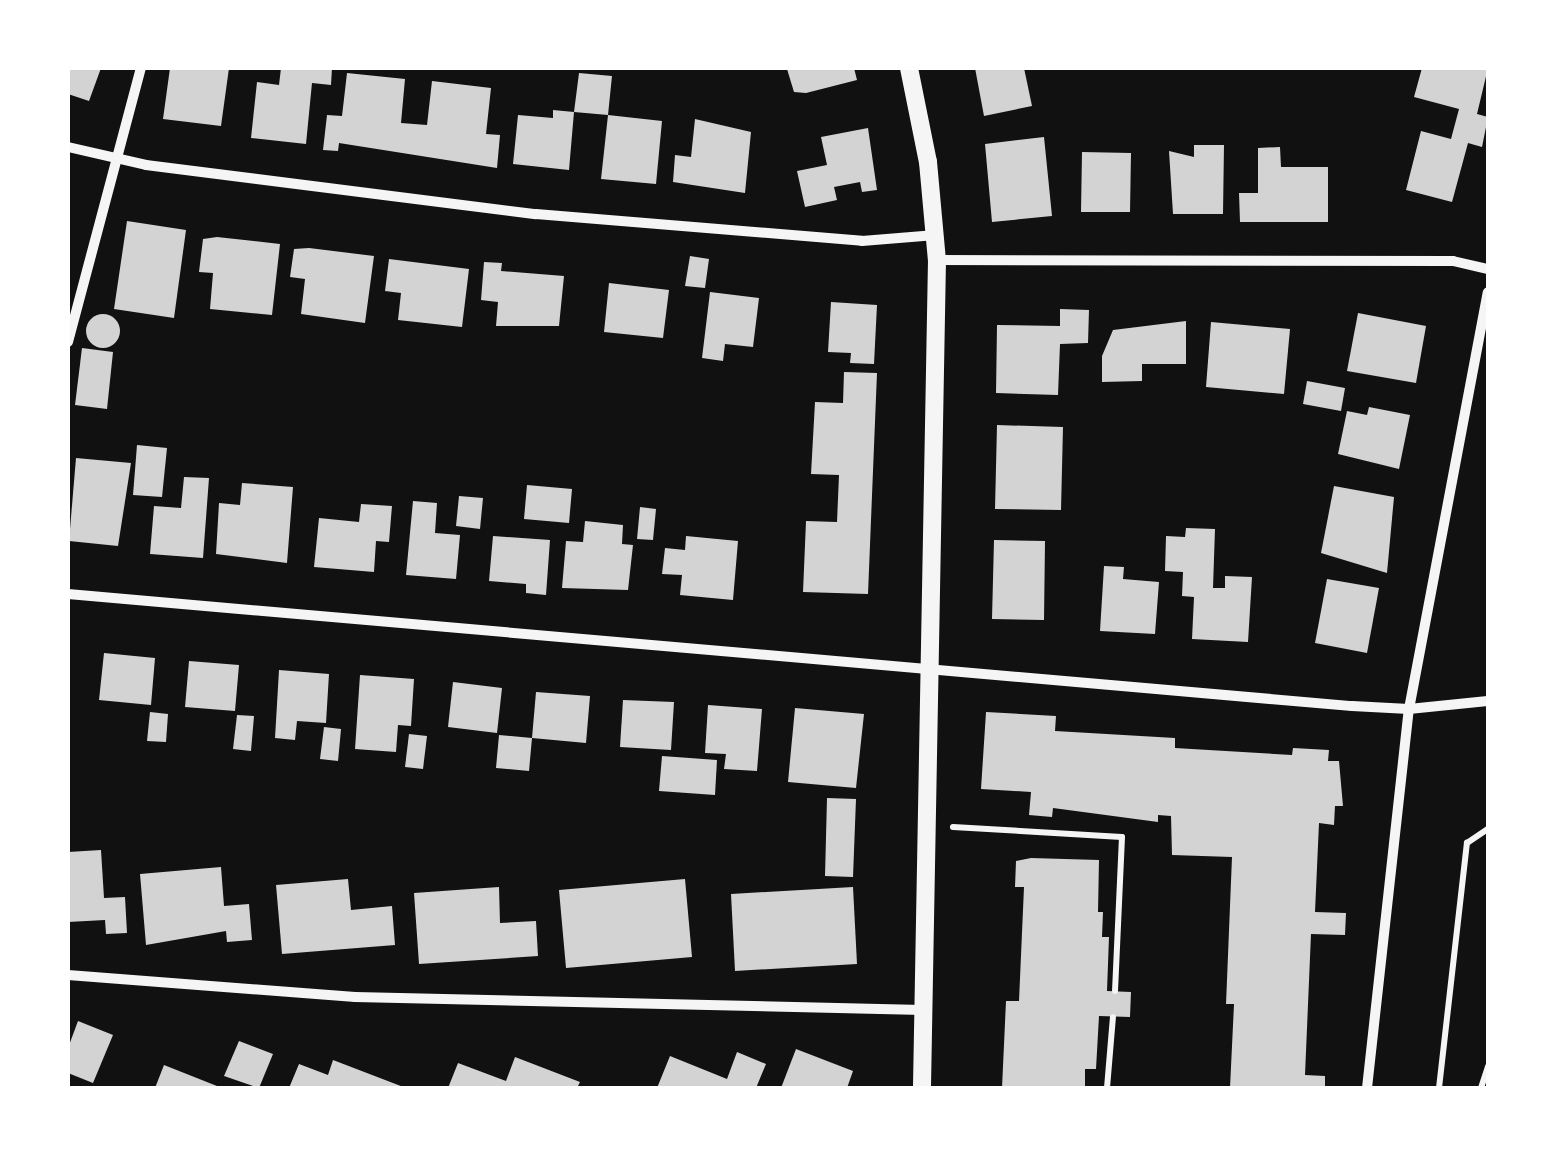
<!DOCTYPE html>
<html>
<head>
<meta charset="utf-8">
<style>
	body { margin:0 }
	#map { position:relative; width:1556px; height:1156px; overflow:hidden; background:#111; font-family:Helvetica,sans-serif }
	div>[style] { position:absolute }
	.building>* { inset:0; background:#d3d3d3 }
	.round { border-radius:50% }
	.path>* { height:6px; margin:-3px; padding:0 3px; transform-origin:3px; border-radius:3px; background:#f5f5f5 }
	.minor>* { height:10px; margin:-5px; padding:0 5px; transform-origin:5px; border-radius:5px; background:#f5f5f5 }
	.tertiary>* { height:18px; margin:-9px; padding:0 9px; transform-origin:9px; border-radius:9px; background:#f5f5f5 }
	span { translate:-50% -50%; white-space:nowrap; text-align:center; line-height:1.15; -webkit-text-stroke:8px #fff; paint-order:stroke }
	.frame { position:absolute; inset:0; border:70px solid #fff; pointer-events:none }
</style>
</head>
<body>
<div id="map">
	<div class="building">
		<i style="clip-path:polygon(68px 68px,101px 68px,89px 101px,68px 94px)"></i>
		<i style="clip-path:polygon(170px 68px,229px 68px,221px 126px,163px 119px)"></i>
		<i style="clip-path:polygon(281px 68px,332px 68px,331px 85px,312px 83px,306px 144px,251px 138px,257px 82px,279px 85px)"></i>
		<i style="clip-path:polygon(854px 68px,857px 80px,806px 93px,794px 92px,787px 69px)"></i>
		<i style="clip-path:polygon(975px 68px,1024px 68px,1032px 106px,984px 116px)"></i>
		<i style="clip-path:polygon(1422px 68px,1488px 68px,1477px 114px,1488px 117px,1482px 147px,1468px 143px,1452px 202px,1406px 190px,1421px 131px,1451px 139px,1459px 109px,1414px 97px)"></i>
		<i style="clip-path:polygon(347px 73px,405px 79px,401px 123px,427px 125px,432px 81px,491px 88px,486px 134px,500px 135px,497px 168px,339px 143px,338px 151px,323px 150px,327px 115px,342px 116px)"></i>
		<i style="clip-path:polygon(579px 73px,612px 76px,608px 115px,574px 112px,569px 170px,513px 164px,518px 115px,553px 118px,553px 110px,574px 112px)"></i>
		<i style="clip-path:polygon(608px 115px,662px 121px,656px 184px,601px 179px)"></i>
		<i style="clip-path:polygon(695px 119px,751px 132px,745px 193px,673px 182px,675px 155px,691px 157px)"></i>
		<i style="clip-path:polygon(868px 128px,877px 190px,862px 192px,860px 182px,834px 187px,837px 200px,805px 207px,797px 171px,827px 165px,821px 137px)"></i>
		<i style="clip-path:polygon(1044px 137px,1052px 216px,992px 222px,985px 144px)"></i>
		<i style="clip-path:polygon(1194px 145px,1224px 145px,1223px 214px,1173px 214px,1169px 151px,1194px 157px)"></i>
		<i style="clip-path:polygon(1280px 147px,1281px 167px,1328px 167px,1328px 222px,1240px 222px,1239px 193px,1258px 193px,1258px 148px)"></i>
		<i style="clip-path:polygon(1082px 152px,1131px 153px,1130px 212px,1081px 212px)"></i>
		<i style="clip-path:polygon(127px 221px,186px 230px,174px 318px,114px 309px)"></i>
		<i style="clip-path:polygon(217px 237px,280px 244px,272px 315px,210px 309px,213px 273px,199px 272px,203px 239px)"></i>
		<i style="clip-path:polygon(309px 248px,374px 256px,365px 323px,301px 314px,305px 279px,290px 277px,294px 249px)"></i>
		<i style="clip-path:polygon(690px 256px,709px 259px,705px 288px,685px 286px)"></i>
		<i style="clip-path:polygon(389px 259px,469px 269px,462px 327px,398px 320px,401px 293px,385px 291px)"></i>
		<i style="clip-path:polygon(484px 262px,502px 263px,501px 271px,564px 276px,559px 326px,496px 326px,498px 302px,481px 300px)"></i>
		<i style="clip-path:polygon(609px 283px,669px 290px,663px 338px,604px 332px)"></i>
		<i style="clip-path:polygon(710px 292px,759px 298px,753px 347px,725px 344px,723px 361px,702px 358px)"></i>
		<i style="clip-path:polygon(831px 302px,877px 305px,874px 364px,850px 363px,851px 353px,828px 352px)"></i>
		<i style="clip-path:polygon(1060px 309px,1089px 310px,1088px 343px,1060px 344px,1058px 395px,996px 393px,997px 325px,1060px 326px)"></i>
		<i style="clip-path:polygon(1358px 313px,1426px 326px,1416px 383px,1347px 371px)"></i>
		<i class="round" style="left:86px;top:314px;width:34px;height:34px"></i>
		<i style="clip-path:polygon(1186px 321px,1186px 364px,1142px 364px,1142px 381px,1102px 382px,1102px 356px,1113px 330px)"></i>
		<i style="clip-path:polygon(1211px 322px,1290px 329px,1284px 394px,1206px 387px)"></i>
		<i style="clip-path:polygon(82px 348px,113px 352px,107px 409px,75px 405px)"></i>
		<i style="clip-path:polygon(844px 372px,877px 373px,868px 594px,803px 592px,806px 521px,837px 522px,839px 475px,811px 474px,815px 402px,843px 403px)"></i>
		<i style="clip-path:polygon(1307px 381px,1345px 388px,1341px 411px,1303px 404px)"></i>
		<i style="clip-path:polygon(1369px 407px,1410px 415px,1399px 469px,1338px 454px,1347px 411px,1367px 415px)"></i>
		<i style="clip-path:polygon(997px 425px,1063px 427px,1061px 510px,995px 509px)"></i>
		<i style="clip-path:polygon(137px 445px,167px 448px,162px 497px,133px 495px)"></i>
		<i style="clip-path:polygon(76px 458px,131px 463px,118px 546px,69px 541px)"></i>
		<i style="clip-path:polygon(184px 477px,209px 478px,203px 558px,150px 554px,154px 506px,181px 508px)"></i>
		<i style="clip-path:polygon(242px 483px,293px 487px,287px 563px,216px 554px,219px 503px,240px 505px)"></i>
		<i style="clip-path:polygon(527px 485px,572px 489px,569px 523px,524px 519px)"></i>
		<i style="clip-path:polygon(1334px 486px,1394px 497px,1387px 573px,1321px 553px)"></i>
		<i style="clip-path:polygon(459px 496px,483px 498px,480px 529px,456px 526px)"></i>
		<i style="clip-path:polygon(413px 501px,437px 503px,435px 533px,460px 535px,456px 579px,406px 575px)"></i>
		<i style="clip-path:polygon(361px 504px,392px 506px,389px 542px,376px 541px,374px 572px,314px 567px,319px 518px,359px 522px)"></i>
		<i style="clip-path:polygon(640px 507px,656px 509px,653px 540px,637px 539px)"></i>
		<i style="clip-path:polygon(585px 521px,623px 525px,622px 544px,633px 545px,628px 590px,562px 588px,566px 541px,583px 542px)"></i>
		<i style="clip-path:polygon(1186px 528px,1215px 529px,1213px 588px,1225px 588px,1225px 576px,1252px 577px,1248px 642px,1192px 639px,1194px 597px,1182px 596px,1183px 572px,1165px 571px,1166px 536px,1185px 537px)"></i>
		<i style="clip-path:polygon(493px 536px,550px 540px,546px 595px,526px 593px,526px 584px,489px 581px)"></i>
		<i style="clip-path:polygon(686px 536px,738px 541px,733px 600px,680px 595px,682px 575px,662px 574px,665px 548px,685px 550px)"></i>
		<i style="clip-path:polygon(994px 540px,1045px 541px,1044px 620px,992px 619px)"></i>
		<i style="clip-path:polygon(1104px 566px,1124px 567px,1123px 579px,1159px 582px,1155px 634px,1100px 631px)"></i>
		<i style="clip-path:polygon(1327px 579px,1379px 588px,1367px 653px,1315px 643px)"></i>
		<i style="clip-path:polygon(104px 653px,155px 658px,151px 705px,99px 700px)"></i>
		<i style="clip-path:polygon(189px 661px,239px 665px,235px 711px,185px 707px)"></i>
		<i style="clip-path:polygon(279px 670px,329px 674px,326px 723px,297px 721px,295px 740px,275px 738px)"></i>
		<i style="clip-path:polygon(360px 675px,414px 679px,411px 726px,398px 725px,396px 752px,355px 749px)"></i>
		<i style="clip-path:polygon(453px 682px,502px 688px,497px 733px,448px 727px)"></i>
		<i style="clip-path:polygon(536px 692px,590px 696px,586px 743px,532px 738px)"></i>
		<i style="clip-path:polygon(623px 700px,674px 702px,671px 750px,620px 747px)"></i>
		<i style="clip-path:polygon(708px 705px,762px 709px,757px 771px,724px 769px,726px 754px,705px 753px)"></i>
		<i style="clip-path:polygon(795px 708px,864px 714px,856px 788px,788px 782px)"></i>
		<i style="clip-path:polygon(150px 712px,168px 714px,166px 742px,147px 741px)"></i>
		<i style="clip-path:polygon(986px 712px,1056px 716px,1055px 731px,1175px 738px,1175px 748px,1292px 755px,1293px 748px,1329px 750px,1328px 761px,1339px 761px,1343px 806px,1335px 806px,1334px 825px,1319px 823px,1315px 912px,1346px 913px,1345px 935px,1311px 934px,1305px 1075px,1325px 1076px,1325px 1088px,1230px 1088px,1234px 1004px,1226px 1004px,1232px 857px,1172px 855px,1171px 816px,1158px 815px,1158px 822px,1053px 808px,1052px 817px,1029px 815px,1031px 792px,981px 789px)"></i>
		<i style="clip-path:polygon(237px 715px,254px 716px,251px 751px,233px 749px)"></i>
		<i style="clip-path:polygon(324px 727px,341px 729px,338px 761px,320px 759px)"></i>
		<i style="clip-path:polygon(409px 734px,427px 736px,423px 769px,405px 767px)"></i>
		<i style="clip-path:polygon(499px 735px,532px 738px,529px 771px,496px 768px)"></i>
		<i style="clip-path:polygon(662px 756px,717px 760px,715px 795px,659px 791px)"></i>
		<i style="clip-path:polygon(827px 798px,856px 799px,853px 877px,825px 876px)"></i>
		<i style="clip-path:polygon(101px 850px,104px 898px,125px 897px,127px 933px,106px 934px,105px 920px,68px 922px,68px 852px)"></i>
		<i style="clip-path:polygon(1031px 858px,1099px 860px,1098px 912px,1103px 912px,1102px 937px,1109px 937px,1107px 991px,1131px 992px,1130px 1017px,1099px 1016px,1096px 1069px,1085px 1069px,1085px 1088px,1002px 1088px,1006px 1001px,1019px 1001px,1024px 887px,1015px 887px,1016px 861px)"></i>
		<i style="clip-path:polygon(221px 867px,224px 906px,249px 904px,252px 940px,227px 942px,226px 931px,146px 945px,140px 874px)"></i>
		<i style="clip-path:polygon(348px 879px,351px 910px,392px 906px,395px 945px,282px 954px,276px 885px)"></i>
		<i style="clip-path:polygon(685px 879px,692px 957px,566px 968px,559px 890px)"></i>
		<i style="clip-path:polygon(499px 887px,500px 923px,536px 921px,538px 956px,419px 964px,414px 893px)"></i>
		<i style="clip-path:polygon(853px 887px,857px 964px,735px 971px,731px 894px)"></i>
		<i style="clip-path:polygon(78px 1021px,113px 1035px,93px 1083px,68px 1073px,68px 1048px)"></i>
		<i style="clip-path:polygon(239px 1041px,273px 1054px,259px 1088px,224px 1076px)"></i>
		<i style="clip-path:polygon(796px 1049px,853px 1071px,847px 1088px,781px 1088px)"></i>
		<i style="clip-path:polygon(737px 1052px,766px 1064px,756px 1088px,657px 1088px,670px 1056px,727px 1079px)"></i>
		<i style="clip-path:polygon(515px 1057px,580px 1082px,577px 1088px,448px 1088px,458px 1063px,506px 1081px)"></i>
		<i style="clip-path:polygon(333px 1060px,406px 1088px,289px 1088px,299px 1064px,328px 1075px)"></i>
		<i style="clip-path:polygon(164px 1065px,222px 1088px,155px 1088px)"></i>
	</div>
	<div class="path">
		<i style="left:953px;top:827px;width:169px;rotate:3.4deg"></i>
		<i style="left:1122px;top:837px;width:154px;rotate:92.6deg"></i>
		<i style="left:1107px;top:1088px;width:71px;rotate:-85.2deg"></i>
		<i style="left:1439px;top:1088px;width:247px;rotate:-83.5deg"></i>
		<i style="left:1467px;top:843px;width:25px;rotate:-34deg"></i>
		<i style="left:1481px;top:1088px;width:23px;rotate:-72deg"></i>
	</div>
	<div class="minor">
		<i style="left:68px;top:147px;width:80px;rotate:13deg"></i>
		<i style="left:146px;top:165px;width:393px;rotate:7.2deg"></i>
		<i style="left:536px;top:214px;width:327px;rotate:4.7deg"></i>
		<i style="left:862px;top:241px;width:74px;rotate:-4.6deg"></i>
		<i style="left:937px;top:260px;width:516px;rotate:0.11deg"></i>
		<i style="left:1453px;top:261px;width:36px;rotate:13deg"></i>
		<i style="left:68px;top:342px;width:284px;rotate:-75.1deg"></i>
		<i style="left:68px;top:594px;width:1289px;rotate:4.99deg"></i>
		<i style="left:1352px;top:706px;width:57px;rotate:3deg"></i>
		<i style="left:1409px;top:709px;width:79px;rotate:-5.8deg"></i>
		<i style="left:68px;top:975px;width:288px;rotate:4.4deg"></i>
		<i style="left:355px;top:997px;width:568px;rotate:1.31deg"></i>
		<i style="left:1367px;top:1088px;width:381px;rotate:-83.7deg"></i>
		<i style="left:1409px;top:709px;width:424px;rotate:-79.3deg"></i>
	</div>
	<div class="tertiary">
		<i style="left:909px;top:68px;width:96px;rotate:78.6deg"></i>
		<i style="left:928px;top:162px;width:98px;rotate:84.8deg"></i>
		<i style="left:937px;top:260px;width:828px;rotate:91.04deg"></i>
	</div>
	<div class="frame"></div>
</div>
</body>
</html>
